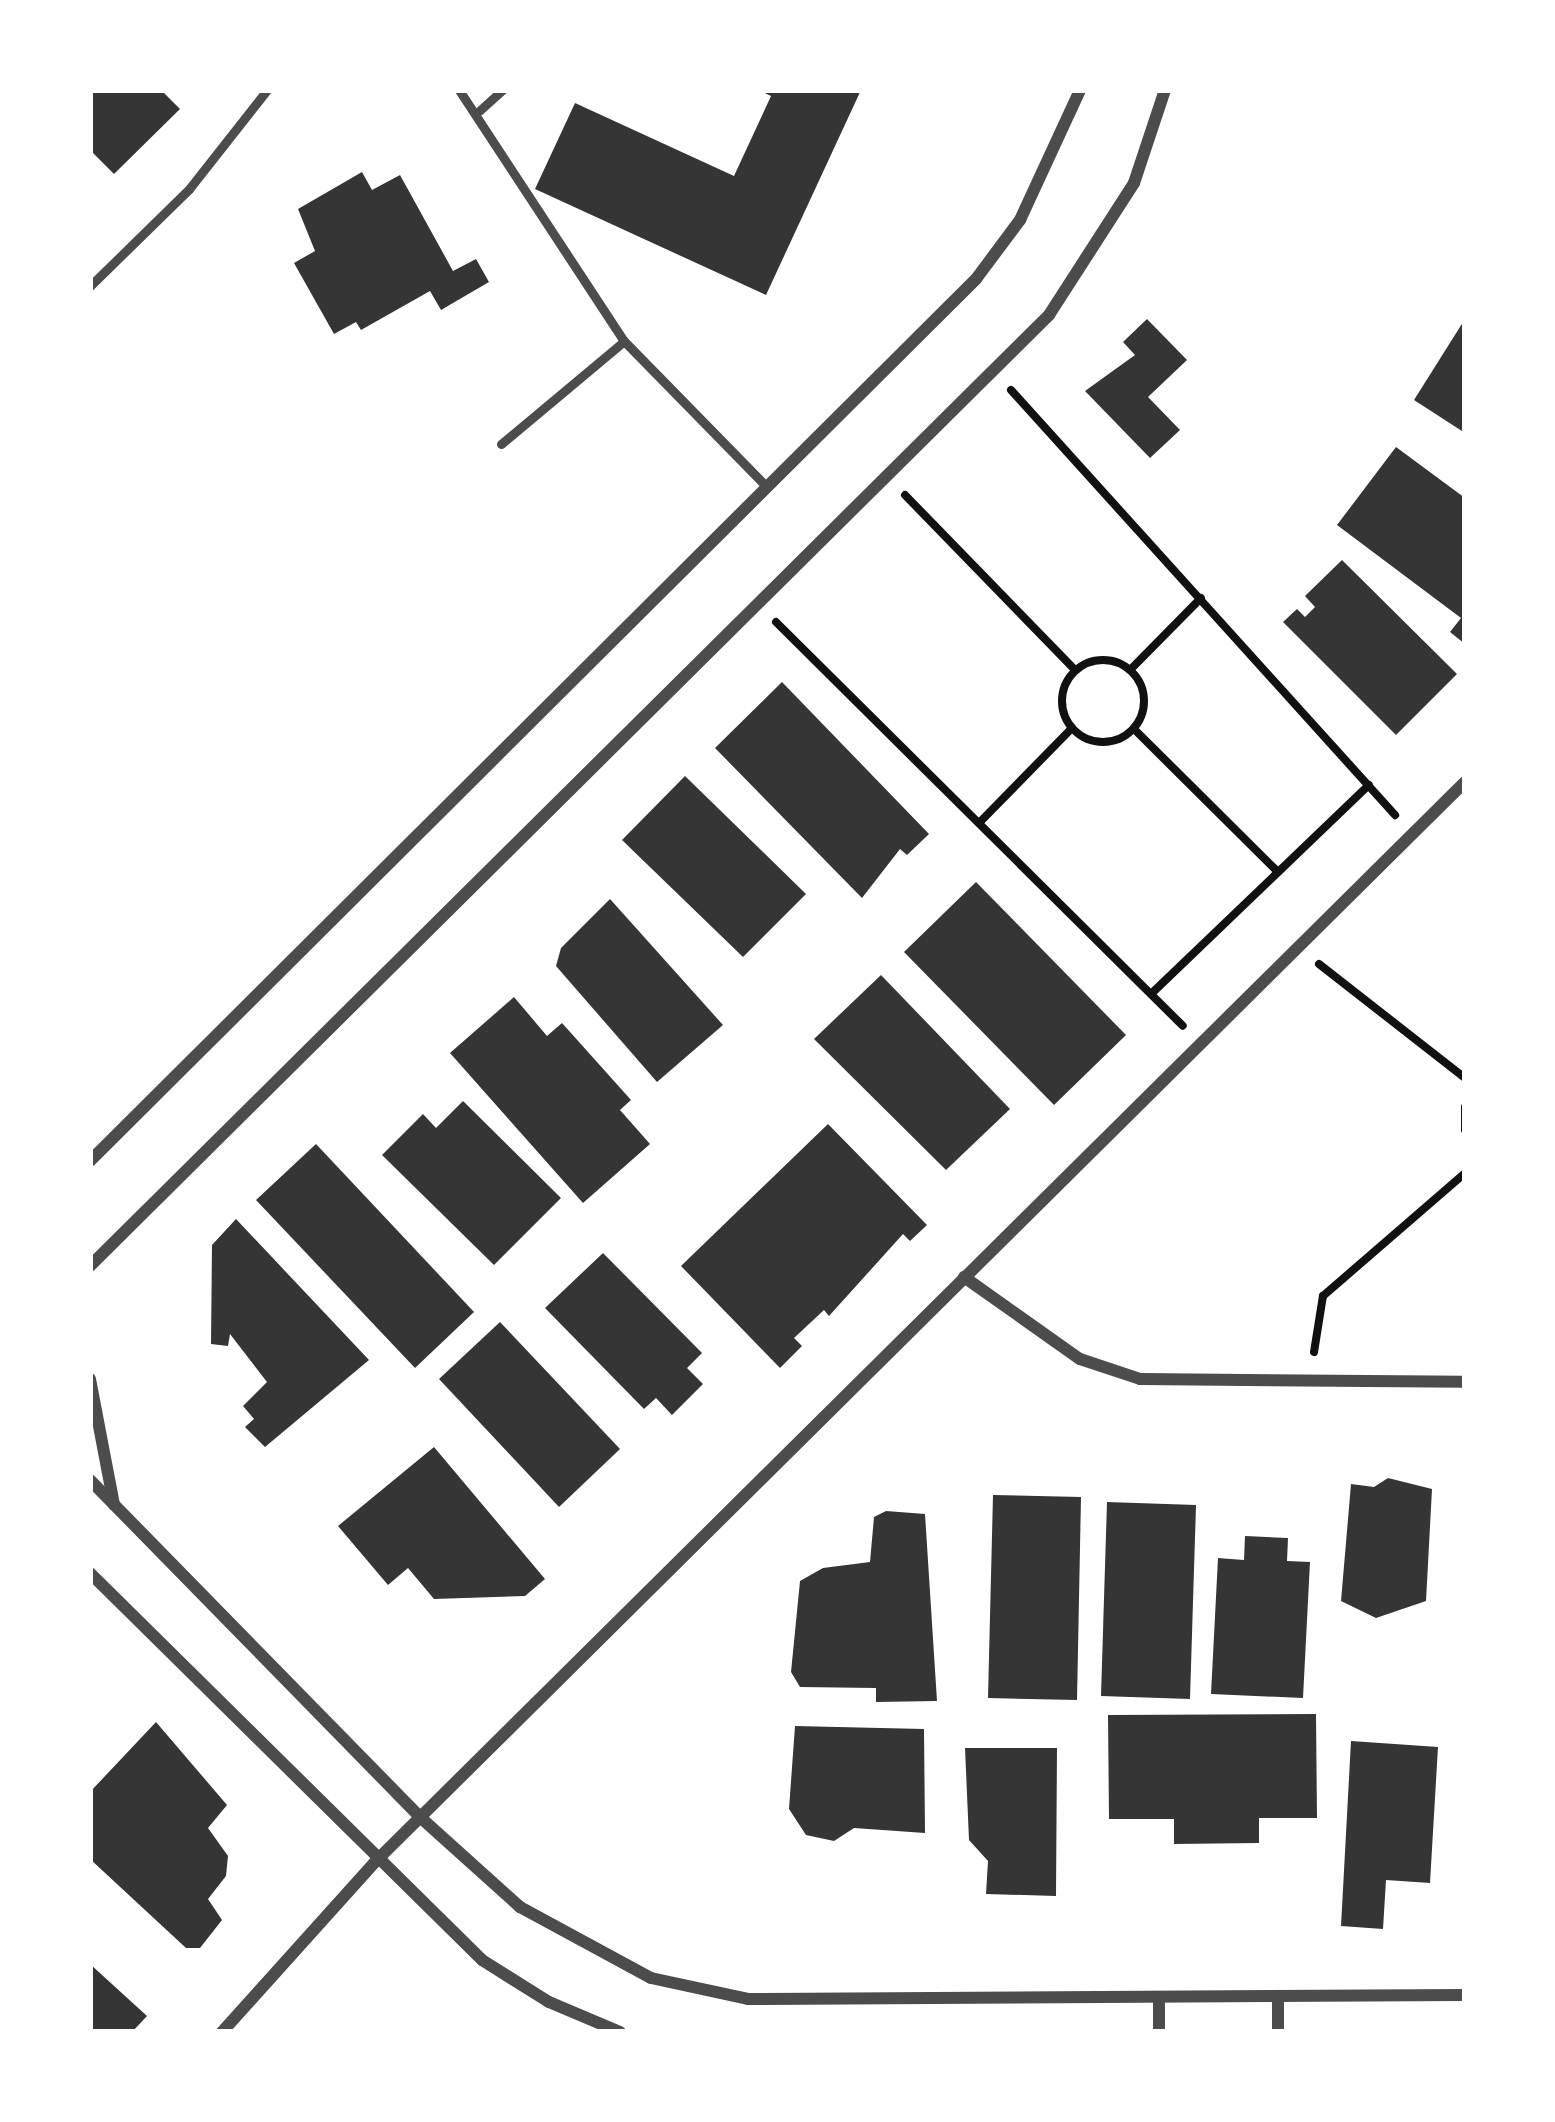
<!DOCTYPE html>
<html>
<head>
<meta charset="utf-8">
<style>
	body { margin:0 }
	#map { position:relative; width:1555px; height:2122px; overflow:hidden; background:#fff; font-family:"Roboto Condensed",sans-serif }
	div>[style] { position:absolute }
	.building>* { inset:0; background:#353535 }
	.path>* { height:8px; margin:-4px; padding:0 4px; transform-origin:4px; border-radius:4px; background:#111 }
	.path>.ring { margin:-4px; padding:0; box-sizing:content-box; background:none; border:8px solid #111; border-radius:50% }
	.service>* { height:9px; margin:-4.5px; padding:0 4.5px; transform-origin:4.5px; border-radius:4.5px; background:#4c4c4c }
	.minor>* { height:12px; margin:-6px; padding:0 6px; transform-origin:6px; border-radius:6px; background:#4c4c4c }
	span { translate:-50% -50%; white-space:nowrap; text-align:center; line-height:1.15; -webkit-text-stroke:9px #fff; paint-order:stroke }
	.frame { position:absolute; inset:0; border:93px solid #fff; pointer-events:none }
</style>
</head>
<body>
<div id="map">
	<div class="building">
		<i style="clip-path:polygon(90px 90px,161px 90px,180px 109px,114px 174px,90px 150px)"></i>
		<i style="clip-path:polygon(758px 90px,861px 90px,766px 295px,535px 189px,575px 103px,734px 176px,771px 96px)"></i>
		<i style="clip-path:polygon(362px 172px,372px 190px,400px 175px,453px 271px,476px 259px,489px 282px,441px 310px,430px 291px,361px 330px,356px 322px,334px 334px,294px 263px,315px 251px,298px 209px)"></i>
		<i style="clip-path:polygon(1147px 319px,1187px 360px,1148px 397px,1180px 430px,1150px 458px,1085px 391px,1135px 355px,1123px 342px)"></i>
		<i style="clip-path:polygon(1465px 319px,1465px 433px,1414px 400px)"></i>
		<i style="clip-path:polygon(1396px 447px,1465px 498px,1465px 644px,1450px 632px,1461px 618px,1337px 525px)"></i>
		<i style="clip-path:polygon(1342px 560px,1457px 674px,1396px 735px,1283px 622px,1297px 609px,1305px 617px,1315px 607px,1305px 596px)"></i>
		<i style="clip-path:polygon(782px 682px,929px 834px,907px 855px,900px 849px,862px 898px,715px 748px)"></i>
		<i style="clip-path:polygon(685px 776px,806px 894px,743px 957px,622px 840px)"></i>
		<i style="clip-path:polygon(976px 882px,1126px 1035px,1054px 1105px,904px 952px)"></i>
		<i style="clip-path:polygon(610px 899px,723px 1025px,657px 1082px,556px 966px,561px 948px)"></i>
		<i style="clip-path:polygon(881px 975px,1010px 1109px,946px 1170px,814px 1039px)"></i>
		<i style="clip-path:polygon(514px 997px,547px 1036px,562px 1023px,631px 1100px,620px 1110px,650px 1144px,583px 1203px,450px 1053px)"></i>
		<i style="clip-path:polygon(463px 1101px,561px 1198px,494px 1265px,382px 1155px,423px 1114px,436px 1128px)"></i>
		<i style="clip-path:polygon(828px 1124px,927px 1225px,910px 1241px,903px 1234px,829px 1316px,824px 1310px,794px 1338px,802px 1346px,780px 1368px,681px 1266px)"></i>
		<i style="clip-path:polygon(316px 1144px,474px 1312px,415px 1368px,256px 1200px)"></i>
		<i style="clip-path:polygon(236px 1219px,369px 1360px,265px 1447px,245px 1427px,254px 1419px,243px 1406px,267px 1382px,230px 1334px,228px 1346px,211px 1344px,212px 1245px)"></i>
		<i style="clip-path:polygon(603px 1253px,702px 1353px,687px 1368px,703px 1384px,672px 1415px,656px 1398px,644px 1409px,545px 1308px)"></i>
		<i style="clip-path:polygon(500px 1322px,620px 1449px,559px 1507px,439px 1379px)"></i>
		<i style="clip-path:polygon(434px 1447px,545px 1579px,525px 1596px,434px 1599px,408px 1568px,388px 1585px,338px 1526px)"></i>
		<i style="clip-path:polygon(1388px 1478px,1432px 1489px,1426px 1601px,1376px 1618px,1341px 1601px,1351px 1484px,1374px 1487px)"></i>
		<i style="clip-path:polygon(993px 1495px,1081px 1497px,1077px 1700px,988px 1698px)"></i>
		<i style="clip-path:polygon(1107px 1502px,1196px 1505px,1190px 1699px,1101px 1696px)"></i>
		<i style="clip-path:polygon(886px 1511px,925px 1514px,937px 1701px,876px 1702px,876px 1688px,800px 1687px,791px 1672px,800px 1581px,823px 1568px,870px 1562px,874px 1517px)"></i>
		<i style="clip-path:polygon(1245px 1536px,1288px 1538px,1287px 1561px,1310px 1562px,1303px 1698px,1211px 1694px,1218px 1558px,1244px 1560px)"></i>
		<i style="clip-path:polygon(1316px 1714px,1317px 1818px,1259px 1818px,1259px 1843px,1174px 1844px,1174px 1819px,1109px 1819px,1108px 1715px)"></i>
		<i style="clip-path:polygon(156px 1722px,227px 1805px,208px 1828px,228px 1856px,226px 1876px,208px 1899px,222px 1920px,200px 1948px,186px 1948px,90px 1859px,90px 1792px)"></i>
		<i style="clip-path:polygon(795px 1726px,924px 1729px,925px 1833px,854px 1828px,834px 1841px,806px 1835px,789px 1809px)"></i>
		<i style="clip-path:polygon(1351px 1741px,1438px 1747px,1430px 1883px,1386px 1880px,1383px 1929px,1341px 1926px)"></i>
		<i style="clip-path:polygon(965px 1748px,1057px 1748px,1056px 1896px,986px 1894px,988px 1861px,969px 1840px)"></i>
		<i style="clip-path:polygon(90px 1964px,147px 2016px,132px 2032px,90px 2032px)"></i>
	</div>
	<div class="path">
		<i style="left:1011px;top:390px;width:573px;rotate:47.9deg"></i>
		<i style="left:905px;top:495px;width:244px;rotate:45.8deg"></i>
		<i style="left:776px;top:622px;width:573px;rotate:44.79deg"></i>
		<i class="ring" style="left:1062px;top:660px;width:74px;height:74px"></i>
		<i style="left:1130px;top:670px;width:101px;rotate:-45.4deg"></i>
		<i style="left:1134px;top:729px;width:203px;rotate:44.8deg"></i>
		<i style="left:979px;top:823px;width:133px;rotate:-45.6deg"></i>
		<i style="left:1319px;top:964px;width:185px;rotate:38deg"></i>
		<i style="left:1151px;top:994px;width:302px;rotate:-43.8deg"></i>
		<i style="left:1465px;top:1107px;width:23px;rotate:90deg"></i>
		<i style="left:1314px;top:1352px;width:57px;rotate:-80.9deg"></i>
		<i style="left:1323px;top:1296px;width:188px;rotate:-40.9deg"></i>
	</div>
	<div class="service">
		<i style="left:459px;top:90px;width:300px;rotate:56.7deg"></i>
		<i style="left:624px;top:341px;width:204px;rotate:45.6deg"></i>
		<i style="left:479px;top:111px;width:31px;rotate:-42deg"></i>
		<i style="left:90px;top:286px;width:139px;rotate:-44.4deg"></i>
		<i style="left:189px;top:189px;width:126px;rotate:-51.8deg"></i>
		<i style="left:501px;top:444px;width:160px;rotate:-39.9deg"></i>
	</div>
	<div class="minor">
		<i style="left:90px;top:1161px;width:1250px;rotate:-44.87deg"></i>
		<i style="left:976px;top:279px;width:74px;rotate:-53.3deg"></i>
		<i style="left:1020px;top:220px;width:143px;rotate:-65.2deg"></i>
		<i style="left:90px;top:1266px;width:1351px;rotate:-44.76deg"></i>
		<i style="left:1049px;top:315px;width:157px;rotate:-57.2deg"></i>
		<i style="left:1134px;top:183px;width:98px;rotate:-71.6deg"></i>
		<i style="left:964px;top:1277px;width:142px;rotate:35.3deg"></i>
		<i style="left:1080px;top:1359px;width:63px;rotate:18.4deg"></i>
		<i style="left:1140px;top:1379px;width:325px;rotate:0.5deg"></i>
		<i style="left:90px;top:1379px;width:128px;rotate:79.2deg"></i>
		<i style="left:90px;top:1480px;width:472px;rotate:45.6deg"></i>
		<i style="left:420px;top:1817px;width:135px;rotate:42deg"></i>
		<i style="left:520px;top:1907px;width:149px;rotate:28.5deg"></i>
		<i style="left:651px;top:1978px;width:99px;rotate:12.2deg"></i>
		<i style="left:748px;top:1999px;width:717px;rotate:-0.32deg"></i>
		<i style="left:90px;top:1573px;width:551px;rotate:44.63deg"></i>
		<i style="left:482px;top:1960px;width:79px;rotate:32.1deg"></i>
		<i style="left:549px;top:2002px;width:77px;rotate:22.9deg"></i>
		<i style="left:1159px;top:1997px;width:35px;rotate:90deg"></i>
		<i style="left:222px;top:2032px;width:229px;rotate:-48deg"></i>
		<i style="left:375px;top:1862px;width:1534px;rotate:-44.74deg"></i>
		<i style="left:1278px;top:2032px;width:35px;rotate:-90deg"></i>
	</div>
	<div class="frame"></div>
</div>
</body>
</html>
